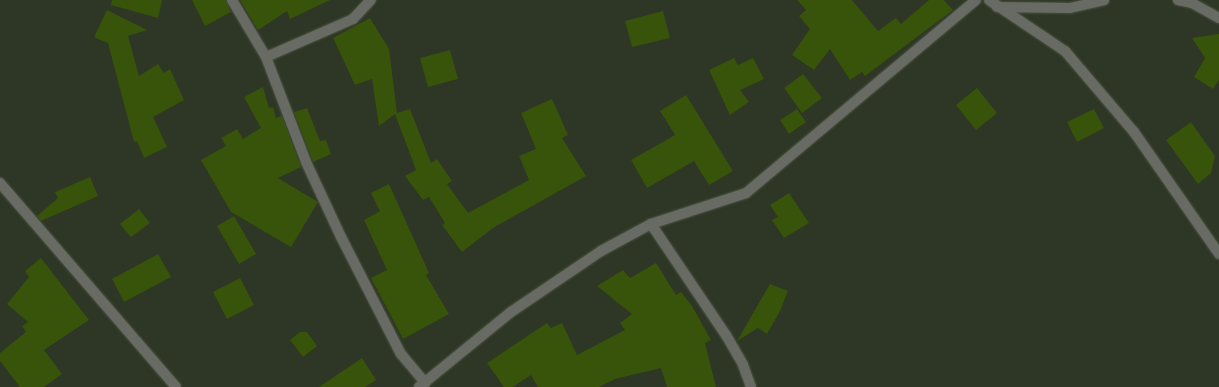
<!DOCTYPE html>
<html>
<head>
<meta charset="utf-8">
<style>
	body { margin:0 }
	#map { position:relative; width:1219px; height:387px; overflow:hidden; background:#2e3625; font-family:Raleway,sans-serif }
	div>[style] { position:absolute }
	.building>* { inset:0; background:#38530a }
	.roads { filter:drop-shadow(0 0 1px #4d5444) drop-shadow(0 0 1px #4d5444) }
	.minor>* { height:10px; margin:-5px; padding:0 5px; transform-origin:5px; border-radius:5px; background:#676b63 }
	span { translate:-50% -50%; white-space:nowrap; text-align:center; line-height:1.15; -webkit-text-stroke:3.5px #2e3625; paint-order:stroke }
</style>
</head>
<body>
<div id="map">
	<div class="building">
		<i style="clip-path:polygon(112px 0,162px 0,158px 18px,111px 5px)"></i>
		<i style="clip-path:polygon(192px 0,226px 0,231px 12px,205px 26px)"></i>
		<i style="clip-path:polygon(240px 0,330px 0,290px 19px,287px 11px,258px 30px)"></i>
		<i style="clip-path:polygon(797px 0,852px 0,878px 31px,896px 18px,901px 24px,929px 0,944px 0,953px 10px,865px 76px,862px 72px,850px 80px,830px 49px,814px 70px,792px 55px,810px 29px,799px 16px,806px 10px)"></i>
		<i style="clip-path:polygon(107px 10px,147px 30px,128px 36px,139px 76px,158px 64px,164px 73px,170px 69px,184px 100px,153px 117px,167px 147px,144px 158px,137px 141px,134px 142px,108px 43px,94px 37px)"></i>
		<i style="clip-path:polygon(663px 11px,670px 38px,632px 47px,625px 21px)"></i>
		<i style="clip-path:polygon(370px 18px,389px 49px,397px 113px,410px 109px,431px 163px,437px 159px,452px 181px,447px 184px,468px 213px,529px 180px,519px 156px,536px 149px,521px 113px,552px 99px,568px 135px,562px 138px,586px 176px,493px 228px,462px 252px,442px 225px,445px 223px,429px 197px,423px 200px,405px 176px,416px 170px,395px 114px,379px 126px,372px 79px,355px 85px,333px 38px)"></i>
		<i style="clip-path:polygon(1219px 34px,1219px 80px,1213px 89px,1194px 77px,1205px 58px,1192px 38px)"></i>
		<i style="clip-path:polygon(450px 50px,458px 79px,428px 87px,420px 58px)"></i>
		<i style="clip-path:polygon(734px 58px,738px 65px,753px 58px,764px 79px,740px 90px,749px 102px,730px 115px,709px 70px)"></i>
		<i style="clip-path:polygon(803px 74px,822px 98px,802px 113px,784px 88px)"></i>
		<i style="clip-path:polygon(263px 87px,269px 108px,273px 107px,276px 118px,282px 116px,301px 167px,278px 178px,318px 202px,291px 247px,231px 212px,201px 160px,226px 146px,221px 138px,237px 129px,243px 139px,261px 128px,244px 97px)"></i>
		<i style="clip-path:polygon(977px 88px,997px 113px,976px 130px,956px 105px)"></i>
		<i style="clip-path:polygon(686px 95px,733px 171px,709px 185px,694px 161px,647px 188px,631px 160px,675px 135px,660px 111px)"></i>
		<i style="clip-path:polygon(307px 108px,320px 141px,326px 140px,331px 154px,313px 162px,294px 112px)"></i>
		<i style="clip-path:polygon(797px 109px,806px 122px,789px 134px,780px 120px)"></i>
		<i style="clip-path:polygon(1094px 109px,1104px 128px,1077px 142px,1067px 122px)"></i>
		<i style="clip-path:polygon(1191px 122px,1215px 156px,1211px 173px,1198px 184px,1166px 140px)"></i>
		<i style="clip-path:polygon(90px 177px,98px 196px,41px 221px,37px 216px,58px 198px,55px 192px)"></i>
		<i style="clip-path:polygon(389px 184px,429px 273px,426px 275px,449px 314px,403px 339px,371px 278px,387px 270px,364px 220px,380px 211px,371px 193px)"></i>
		<i style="clip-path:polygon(789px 193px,809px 223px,784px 238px,772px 220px,778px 217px,770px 205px)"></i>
		<i style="clip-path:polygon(139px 209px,150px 223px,131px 237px,120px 224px)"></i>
		<i style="clip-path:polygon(234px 216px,256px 254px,239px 264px,217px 226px)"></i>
		<i style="clip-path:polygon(158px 254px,171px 277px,124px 302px,112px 279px)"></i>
		<i style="clip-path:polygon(41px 258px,89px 320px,44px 350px,62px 374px,44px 387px,20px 387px,0 361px,0 353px,26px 332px,22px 326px,28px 322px,7px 304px,29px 277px,25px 271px)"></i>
		<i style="clip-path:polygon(656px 263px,676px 295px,681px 292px,692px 306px,711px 340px,705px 343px,716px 387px,667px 387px,661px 368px,615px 379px,599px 387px,538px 387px,531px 375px,513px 387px,504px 387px,487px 363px,547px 323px,551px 328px,562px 323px,577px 355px,625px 330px,620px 323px,632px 314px,597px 286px,623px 270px,630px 278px)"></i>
		<i style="clip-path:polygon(240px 278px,254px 305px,227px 319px,213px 292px)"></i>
		<i style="clip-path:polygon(770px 284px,788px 291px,780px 311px,767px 334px,758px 328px,737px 341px)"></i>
		<i style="clip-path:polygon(300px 332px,307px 332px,317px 346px,303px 357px,290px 340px)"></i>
		<i style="clip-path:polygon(362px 358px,376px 380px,365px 387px,319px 387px)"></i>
	</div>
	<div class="roads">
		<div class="minor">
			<i style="left:232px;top:0;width:66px;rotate:59.2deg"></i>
			<i style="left:266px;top:57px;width:112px;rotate:69.1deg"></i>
			<i style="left:306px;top:162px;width:83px;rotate:65deg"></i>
			<i style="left:341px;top:237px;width:131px;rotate:62.9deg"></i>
			<i style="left:401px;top:354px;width:38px;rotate:50deg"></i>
			<i style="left:989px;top:0;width:92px;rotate:33.9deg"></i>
			<i style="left:1065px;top:51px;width:106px;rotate:49.6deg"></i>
			<i style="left:1134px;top:132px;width:149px;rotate:55.1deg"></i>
			<i style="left:1178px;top:0;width:14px;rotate:12deg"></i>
			<i style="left:1192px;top:3px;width:31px;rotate:29deg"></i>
			<i style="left:997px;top:7px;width:73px;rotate:0.8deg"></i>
			<i style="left:1070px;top:8px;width:35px;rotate:-13deg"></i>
			<i style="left:266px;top:57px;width:95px;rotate:-23.6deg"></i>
			<i style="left:353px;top:19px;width:26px;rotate:-47deg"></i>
			<i style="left:0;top:183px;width:269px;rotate:49.2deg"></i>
			<i style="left:651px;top:224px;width:100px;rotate:-18.1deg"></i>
			<i style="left:746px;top:193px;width:300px;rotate:-40deg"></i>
			<i style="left:419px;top:387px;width:119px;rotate:-39.2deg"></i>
			<i style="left:511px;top:312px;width:109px;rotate:-34.1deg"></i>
			<i style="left:601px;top:251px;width:57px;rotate:-28.4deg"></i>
			<i style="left:651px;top:224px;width:134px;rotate:56deg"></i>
			<i style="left:726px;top:335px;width:34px;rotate:60deg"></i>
			<i style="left:743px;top:365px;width:23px;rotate:70deg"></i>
		</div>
	</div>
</div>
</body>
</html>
